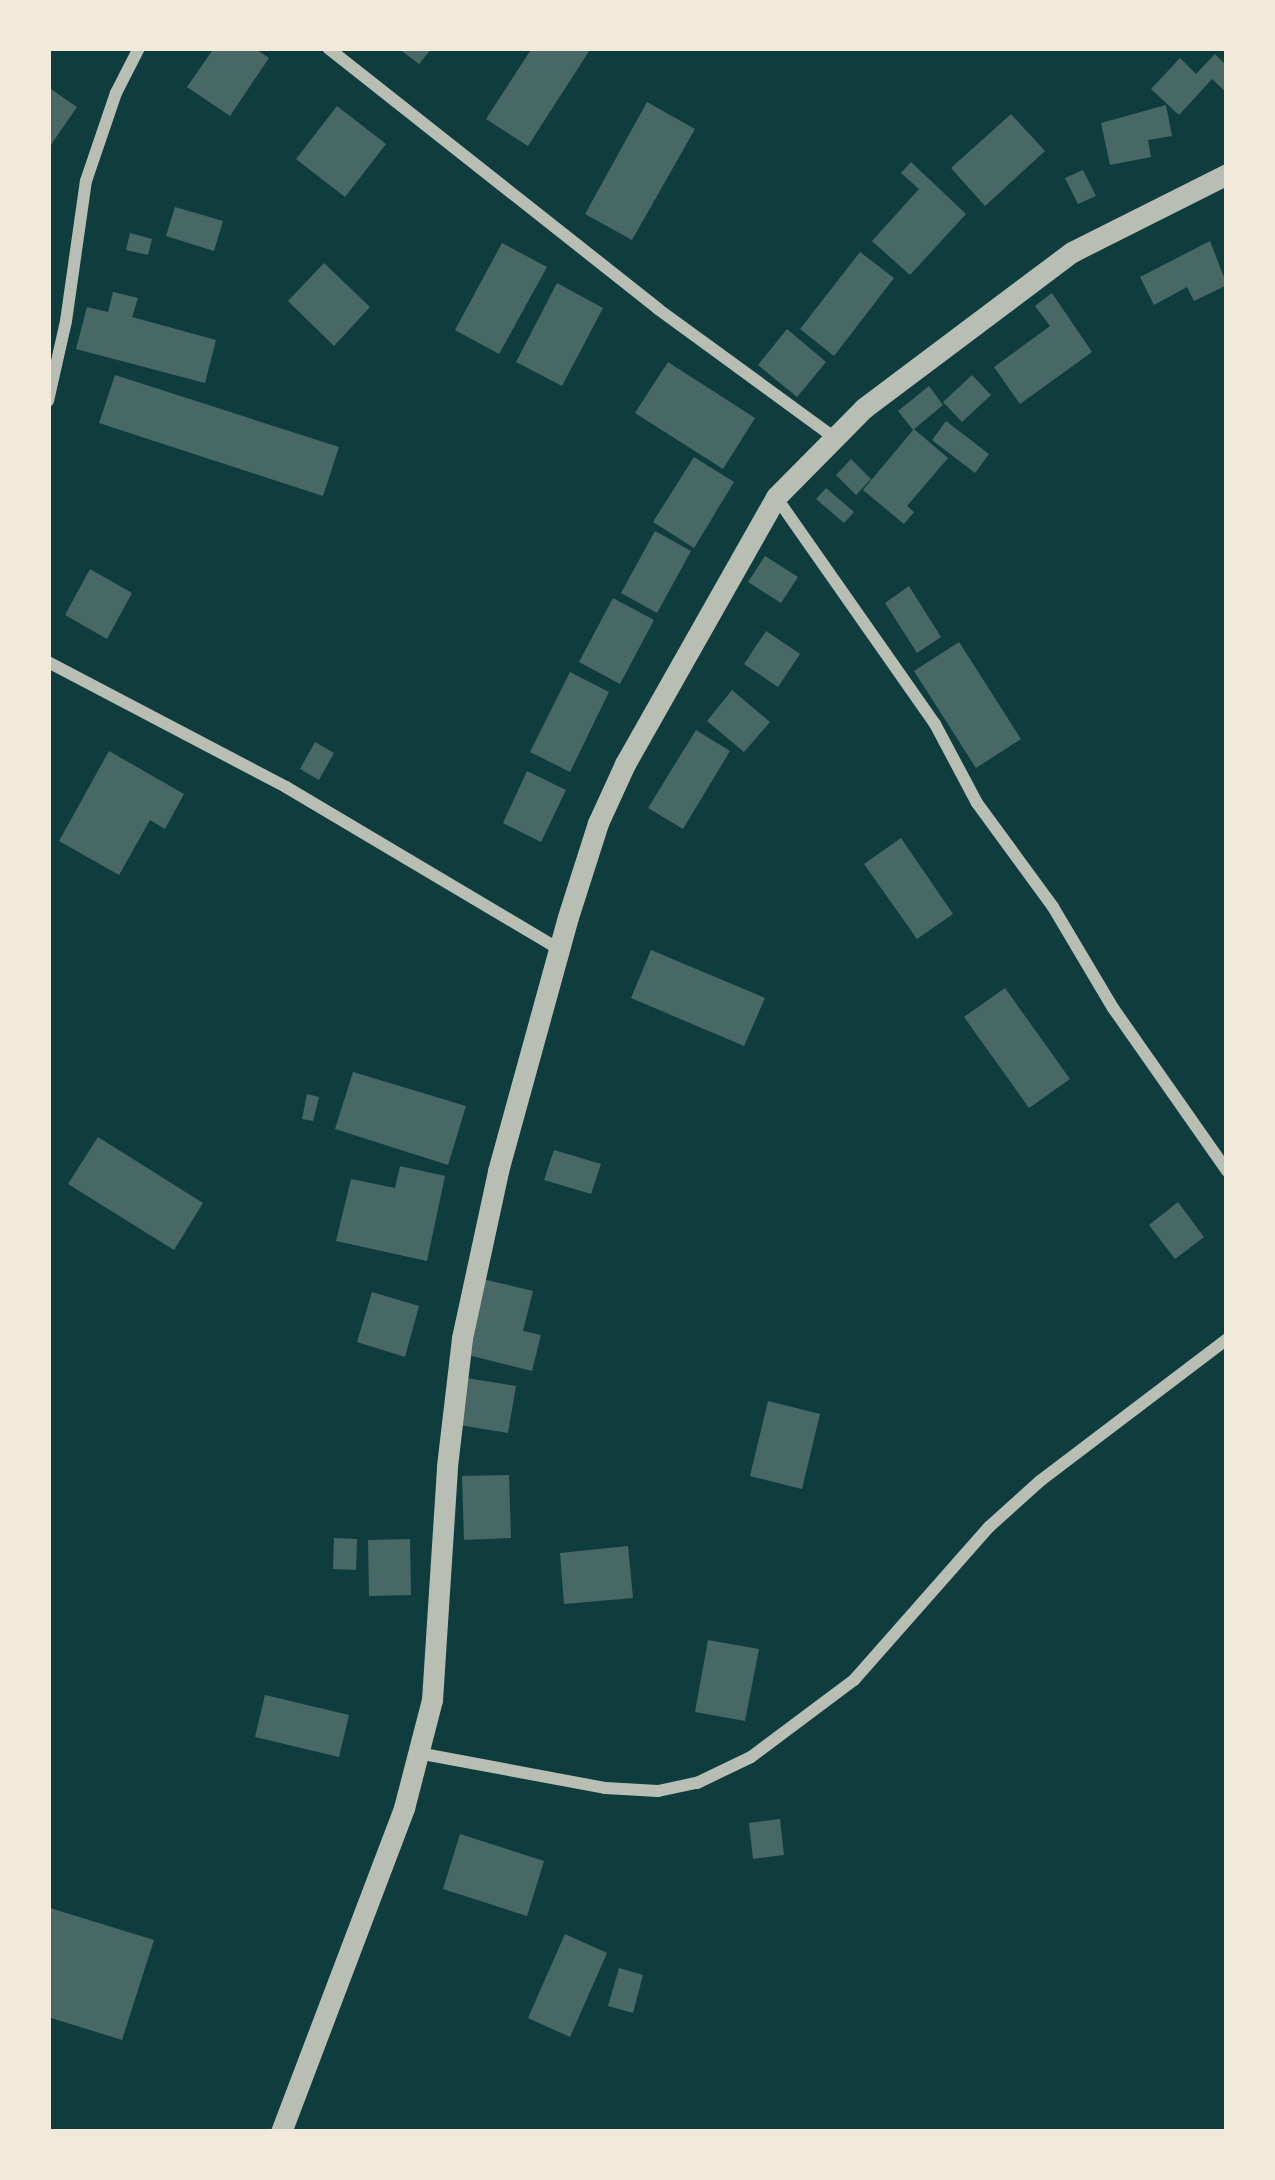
<!DOCTYPE html>
<html>
<head>
<meta charset="utf-8">
<style>
	body { margin:0 }
	#map { position:relative; width:1275px; height:2180px; overflow:hidden; background:#0f3d3e; font-family:Raleway,sans-serif }
	div>[style] { position:absolute }
	.building>* { inset:0; background:#486865 }
	.minor>* { height:12px; margin:-6px; padding:0 6px; transform-origin:6px; border-radius:6px; background:#b8beb3 }
	.tertiary>* { height:21px; margin:-10.5px; padding:0 10.5px; transform-origin:10.5px; border-radius:10.5px; background:#b8beb3 }
	span { translate:-50% -50%; white-space:nowrap; text-align:center; line-height:1.15; -webkit-text-stroke:12px #f1e9da; paint-order:stroke }
	.frame { position:absolute; inset:0; border:51px solid #f1e9da; pointer-events:none }
</style>
</head>
<body>
<div id="map">
	<div class="building">
		<i style="clip-path:polygon(214px 48px,254px 48px,269px 58px,230px 116px,187px 87px)"></i>
		<i style="clip-path:polygon(398px 48px,432px 48px,419px 64px)"></i>
		<i style="clip-path:polygon(532px 48px,591px 48px,528px 146px,486px 119px)"></i>
		<i style="clip-path:polygon(1215px 54px,1227px 66px,1227px 93px,1212px 79px,1179px 115px,1151px 89px,1180px 58px,1196px 74px)"></i>
		<i style="clip-path:polygon(48px 87px,77px 107px,48px 149px)"></i>
		<i style="clip-path:polygon(647px 102px,695px 129px,632px 240px,585px 214px)"></i>
		<i style="clip-path:polygon(1166px 105px,1172px 136px,1148px 140px,1151px 157px,1110px 165px,1101px 123px)"></i>
		<i style="clip-path:polygon(337px 106px,386px 144px,345px 197px,296px 159px)"></i>
		<i style="clip-path:polygon(1011px 114px,1045px 151px,985px 206px,951px 168px)"></i>
		<i style="clip-path:polygon(911px 162px,966px 214px,910px 275px,872px 241px,919px 189px,901px 173px)"></i>
		<i style="clip-path:polygon(1083px 170px,1096px 196px,1078px 204px,1065px 178px)"></i>
		<i style="clip-path:polygon(175px 207px,223px 221px,214px 251px,166px 236px)"></i>
		<i style="clip-path:polygon(130px 233px,152px 239px,148px 255px,126px 250px)"></i>
		<i style="clip-path:polygon(1210px 241px,1227px 285px,1194px 301px,1187px 287px,1154px 305px,1140px 277px)"></i>
		<i style="clip-path:polygon(502px 243px,547px 267px,499px 354px,455px 330px)"></i>
		<i style="clip-path:polygon(860px 252px,894px 278px,834px 356px,800px 329px)"></i>
		<i style="clip-path:polygon(324px 263px,370px 307px,334px 346px,288px 301px)"></i>
		<i style="clip-path:polygon(557px 283px,603px 308px,562px 386px,516px 362px)"></i>
		<i style="clip-path:polygon(113px 292px,138px 298px,132px 317px,216px 340px,205px 383px,76px 349px,87px 307px,108px 312px)"></i>
		<i style="clip-path:polygon(1052px 293px,1092px 352px,1020px 404px,994px 367px,1050px 326px,1035px 306px)"></i>
		<i style="clip-path:polygon(787px 329px,826px 362px,797px 397px,758px 365px)"></i>
		<i style="clip-path:polygon(668px 362px,755px 418px,723px 469px,635px 413px)"></i>
		<i style="clip-path:polygon(115px 375px,339px 447px,323px 496px,99px 423px)"></i>
		<i style="clip-path:polygon(972px 375px,991px 395px,962px 422px,943px 402px)"></i>
		<i style="clip-path:polygon(929px 386px,943px 405px,913px 430px,898px 411px)"></i>
		<i style="clip-path:polygon(946px 421px,989px 454px,975px 473px,932px 440px)"></i>
		<i style="clip-path:polygon(914px 429px,948px 458px,907px 506px,914px 512px,904px 524px,863px 490px)"></i>
		<i style="clip-path:polygon(694px 457px,734px 482px,694px 548px,653px 522px)"></i>
		<i style="clip-path:polygon(851px 459px,871px 479px,856px 495px,836px 475px)"></i>
		<i style="clip-path:polygon(826px 488px,854px 512px,844px 523px,816px 499px)"></i>
		<i style="clip-path:polygon(655px 531px,691px 551px,657px 613px,621px 593px)"></i>
		<i style="clip-path:polygon(765px 556px,798px 577px,781px 603px,748px 582px)"></i>
		<i style="clip-path:polygon(90px 569px,132px 593px,107px 639px,65px 615px)"></i>
		<i style="clip-path:polygon(909px 586px,941px 637px,917px 653px,885px 603px)"></i>
		<i style="clip-path:polygon(613px 598px,654px 620px,620px 684px,579px 662px)"></i>
		<i style="clip-path:polygon(766px 631px,800px 654px,778px 687px,744px 664px)"></i>
		<i style="clip-path:polygon(959px 642px,1021px 739px,976px 768px,914px 671px)"></i>
		<i style="clip-path:polygon(570px 672px,609px 692px,570px 772px,530px 752px)"></i>
		<i style="clip-path:polygon(732px 690px,770px 722px,744px 752px,707px 721px)"></i>
		<i style="clip-path:polygon(696px 730px,730px 751px,683px 829px,648px 808px)"></i>
		<i style="clip-path:polygon(315px 742px,334px 753px,319px 780px,300px 769px)"></i>
		<i style="clip-path:polygon(109px 751px,184px 794px,165px 829px,150px 820px,119px 875px,59px 841px)"></i>
		<i style="clip-path:polygon(527px 771px,566px 790px,541px 842px,503px 823px)"></i>
		<i style="clip-path:polygon(901px 838px,953px 914px,917px 939px,864px 864px)"></i>
		<i style="clip-path:polygon(651px 950px,765px 998px,744px 1046px,631px 998px)"></i>
		<i style="clip-path:polygon(1005px 988px,1070px 1079px,1029px 1108px,964px 1017px)"></i>
		<i style="clip-path:polygon(353px 1072px,466px 1106px,448px 1165px,335px 1129px)"></i>
		<i style="clip-path:polygon(307px 1094px,319px 1097px,313px 1121px,302px 1119px)"></i>
		<i style="clip-path:polygon(98px 1137px,203px 1203px,174px 1250px,68px 1184px)"></i>
		<i style="clip-path:polygon(554px 1150px,601px 1164px,591px 1194px,544px 1180px)"></i>
		<i style="clip-path:polygon(400px 1166px,445px 1176px,427px 1261px,336px 1241px,351px 1179px,395px 1188px)"></i>
		<i style="clip-path:polygon(1178px 1202px,1204px 1237px,1175px 1259px,1149px 1225px)"></i>
		<i style="clip-path:polygon(483px 1279px,533px 1291px,523px 1331px,541px 1335px,532px 1371px,464px 1354px)"></i>
		<i style="clip-path:polygon(372px 1292px,419px 1306px,405px 1357px,357px 1342px)"></i>
		<i style="clip-path:polygon(466px 1378px,516px 1386px,508px 1433px,459px 1425px)"></i>
		<i style="clip-path:polygon(768px 1401px,820px 1414px,802px 1489px,750px 1476px)"></i>
		<i style="clip-path:polygon(509px 1475px,511px 1538px,464px 1540px,462px 1476px)"></i>
		<i style="clip-path:polygon(334px 1538px,357px 1539px,356px 1570px,333px 1569px)"></i>
		<i style="clip-path:polygon(410px 1539px,411px 1595px,369px 1596px,368px 1540px)"></i>
		<i style="clip-path:polygon(628px 1546px,633px 1598px,564px 1604px,560px 1553px)"></i>
		<i style="clip-path:polygon(708px 1640px,759px 1649px,745px 1721px,695px 1712px)"></i>
		<i style="clip-path:polygon(265px 1695px,349px 1715px,339px 1757px,255px 1737px)"></i>
		<i style="clip-path:polygon(780px 1819px,784px 1855px,753px 1859px,749px 1823px)"></i>
		<i style="clip-path:polygon(460px 1834px,544px 1861px,527px 1916px,443px 1889px)"></i>
		<i style="clip-path:polygon(50px 1908px,154px 1940px,122px 2040px,48px 2017px)"></i>
		<i style="clip-path:polygon(565px 1934px,607px 1953px,570px 2037px,528px 2018px)"></i>
		<i style="clip-path:polygon(619px 1968px,643px 1975px,633px 2013px,608px 2006px)"></i>
	</div>
	<div class="minor">
		<i style="left:328px;top:48px;width:421px;rotate:38.3deg"></i>
		<i style="left:658px;top:309px;width:219px;rotate:36.1deg"></i>
		<i style="left:48px;top:401px;width:82px;rotate:-77.3deg"></i>
		<i style="left:66px;top:321px;width:141px;rotate:-81.9deg"></i>
		<i style="left:86px;top:181px;width:93px;rotate:-71.2deg"></i>
		<i style="left:116px;top:93px;width:51px;rotate:-62.9deg"></i>
		<i style="left:776px;top:497px;width:277px;rotate:55deg"></i>
		<i style="left:935px;top:724px;width:89px;rotate:62deg"></i>
		<i style="left:977px;top:803px;width:129px;rotate:53.8deg"></i>
		<i style="left:1053px;top:907px;width:117px;rotate:59.3deg"></i>
		<i style="left:1113px;top:1008px;width:199px;rotate:55deg"></i>
		<i style="left:48px;top:662px;width:269px;rotate:27.7deg"></i>
		<i style="left:286px;top:787px;width:317px;rotate:30.7deg"></i>
		<i style="left:418px;top:1753px;width:190px;rotate:10.6deg"></i>
		<i style="left:605px;top:1788px;width:53px;rotate:3.2deg"></i>
		<i style="left:658px;top:1791px;width:40px;rotate:-12deg"></i>
		<i style="left:697px;top:1783px;width:60px;rotate:-25.7deg"></i>
		<i style="left:751px;top:1757px;width:129px;rotate:-36.8deg"></i>
		<i style="left:854px;top:1680px;width:204px;rotate:-48.6deg"></i>
		<i style="left:989px;top:1527px;width:69px;rotate:-42deg"></i>
		<i style="left:1040px;top:1481px;width:235px;rotate:-37.2deg"></i>
	</div>
	<div class="tertiary">
		<i style="left:281px;top:2132px;width:347px;rotate:-69.2deg"></i>
		<i style="left:404px;top:1808px;width:112px;rotate:-75.5deg"></i>
		<i style="left:432px;top:1700px;width:234px;rotate:-86.3deg"></i>
		<i style="left:447px;top:1466px;width:129px;rotate:-83.3deg"></i>
		<i style="left:462px;top:1338px;width:171px;rotate:-77.8deg"></i>
		<i style="left:498px;top:1171px;width:263px;rotate:-74.6deg"></i>
		<i style="left:568px;top:917px;width:99px;rotate:-72.3deg"></i>
		<i style="left:598px;top:823px;width:65px;rotate:-65.4deg"></i>
		<i style="left:625px;top:764px;width:307px;rotate:-60.5deg"></i>
		<i style="left:776px;top:497px;width:125px;rotate:-45.3deg"></i>
		<i style="left:864px;top:408px;width:260px;rotate:-36.9deg"></i>
		<i style="left:1072px;top:252px;width:174px;rotate:-26.7deg"></i>
	</div>
	<div class="frame"></div>
</div>
</body>
</html>
